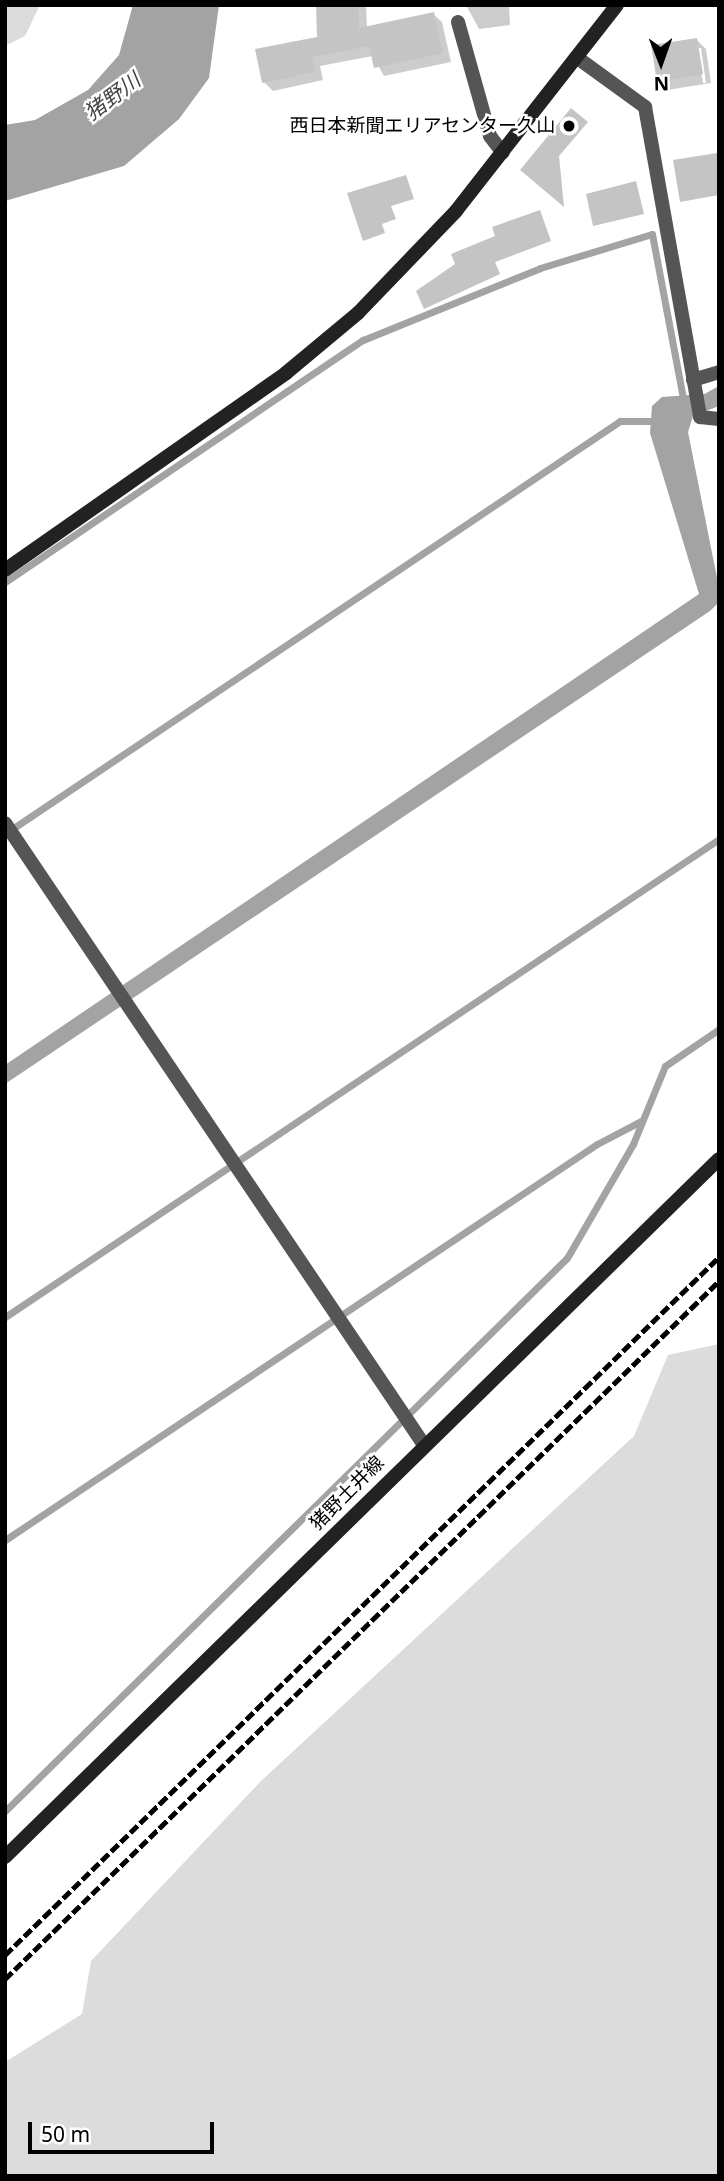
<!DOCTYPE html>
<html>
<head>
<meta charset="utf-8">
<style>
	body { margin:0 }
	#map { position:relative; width:724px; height:2181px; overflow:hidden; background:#fff; font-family:"Noto Sans","Noto Sans JP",sans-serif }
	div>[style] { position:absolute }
	.green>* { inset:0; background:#dcdcdc }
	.water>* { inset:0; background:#a3a3a3 }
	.shadow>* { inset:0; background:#0003 }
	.stream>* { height:7px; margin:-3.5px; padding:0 3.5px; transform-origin:3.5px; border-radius:3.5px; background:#a3a3a3 }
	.building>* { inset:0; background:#c4c4c4 }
	.street>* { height:14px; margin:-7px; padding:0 7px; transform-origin:7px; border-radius:7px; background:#555 }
	.secondary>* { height:14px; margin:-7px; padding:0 7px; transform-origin:7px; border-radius:7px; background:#222 }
	.rail>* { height:5px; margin-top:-2.5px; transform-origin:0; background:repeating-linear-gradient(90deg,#000 0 10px,transparent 0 13.5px) }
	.dots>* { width:19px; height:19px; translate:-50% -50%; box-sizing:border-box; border:4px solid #fff; border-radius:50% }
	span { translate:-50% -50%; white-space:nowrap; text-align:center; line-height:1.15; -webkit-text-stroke:5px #fff; paint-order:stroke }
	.poi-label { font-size:19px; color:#000 }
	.right { translate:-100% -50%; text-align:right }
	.street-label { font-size:19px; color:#000 }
	.water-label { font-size:21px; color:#444; font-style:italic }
	.frame { position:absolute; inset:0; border:7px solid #000; pointer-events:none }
	.north { position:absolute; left:626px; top:28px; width:70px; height:70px; -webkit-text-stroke:5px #fff; paint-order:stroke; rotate:179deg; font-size:19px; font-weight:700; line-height:28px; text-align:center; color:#000 }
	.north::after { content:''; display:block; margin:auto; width:24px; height:32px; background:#000; clip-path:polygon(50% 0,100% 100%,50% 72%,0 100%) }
	.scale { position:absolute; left:28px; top:2122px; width:186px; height:32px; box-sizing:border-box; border:4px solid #000; border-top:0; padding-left:9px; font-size:21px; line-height:24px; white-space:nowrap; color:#000; -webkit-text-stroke:5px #fff; paint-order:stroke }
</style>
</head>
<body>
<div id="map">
	<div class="green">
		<i style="clip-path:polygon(5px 5px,40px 5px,25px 36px,5px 46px)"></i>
		<i style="clip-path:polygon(719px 1344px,719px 2176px,5px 2176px,5px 2062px,82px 2014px,91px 1961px,261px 1781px,634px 1436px,668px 1355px)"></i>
	</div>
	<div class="water">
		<i style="clip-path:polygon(133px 5px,219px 5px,209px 78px,179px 119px,124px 166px,5px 201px,5px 125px,35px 120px,88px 90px,119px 55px)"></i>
		<i style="clip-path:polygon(719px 393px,719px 406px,693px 416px,688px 432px,719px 588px,719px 602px,710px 611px,5px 1084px,5px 1065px,699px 594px,650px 433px,652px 406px,662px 397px)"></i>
	</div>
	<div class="shadow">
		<i style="clip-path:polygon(318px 5px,366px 5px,367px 28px,433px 14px,442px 22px,451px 62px,384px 76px,373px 56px,320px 66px,323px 80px,273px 91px,264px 82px,319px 38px)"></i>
		<i style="clip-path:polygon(466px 5px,509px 5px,510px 25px,479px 29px)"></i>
		<i style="clip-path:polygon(evenodd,697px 40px,706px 49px,711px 83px,667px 90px,659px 81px,697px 40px,697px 48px,701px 48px,706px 83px,703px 83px,697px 48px)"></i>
	</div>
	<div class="stream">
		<i style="left:703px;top:398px;width:18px;rotate:-29deg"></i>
		<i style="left:5px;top:582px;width:432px;rotate:-34.1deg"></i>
		<i style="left:363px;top:340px;width:191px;rotate:-22.1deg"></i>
		<i style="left:540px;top:268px;width:117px;rotate:-16.9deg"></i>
		<i style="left:652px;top:234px;width:172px;rotate:79.3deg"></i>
		<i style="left:9px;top:831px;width:736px;rotate:-33.86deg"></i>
		<i style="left:620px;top:421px;width:40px"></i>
		<i style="left:5px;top:1317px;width:859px;rotate:-33.8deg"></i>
		<i style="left:5px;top:1540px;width:712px;rotate:-33.78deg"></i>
		<i style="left:597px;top:1144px;width:50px;rotate:-27.6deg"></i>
		<i style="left:5px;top:1811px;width:788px;rotate:-44.54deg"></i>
		<i style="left:567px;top:1258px;width:132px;rotate:-59.9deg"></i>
		<i style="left:633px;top:1144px;width:84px;rotate:-67.7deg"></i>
		<i style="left:665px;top:1066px;width:65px;rotate:-34.4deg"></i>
	</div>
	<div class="building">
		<i style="clip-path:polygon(316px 5px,358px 5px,359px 28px,434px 12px,443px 53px,374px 68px,369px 46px,312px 57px,315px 72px,262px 83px,255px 49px,317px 37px)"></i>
		<i style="clip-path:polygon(697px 38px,703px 74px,657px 82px,651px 45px)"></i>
		<i style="clip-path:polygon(571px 108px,588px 122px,559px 156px,564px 207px,520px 170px)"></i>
		<i style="clip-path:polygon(717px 153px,719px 195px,680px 202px,673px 160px)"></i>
		<i style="clip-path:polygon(406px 175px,414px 199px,391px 206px,396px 219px,382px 224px,385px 233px,363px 241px,347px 193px)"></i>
		<i style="clip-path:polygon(636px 181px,644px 214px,593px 226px,586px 194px)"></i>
		<i style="clip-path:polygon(540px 210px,551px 241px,495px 262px,500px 274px,424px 309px,416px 291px,455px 264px,451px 254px,495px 236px,492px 227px)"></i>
	</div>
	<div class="street">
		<i style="left:458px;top:22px;width:118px;rotate:74.3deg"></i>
		<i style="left:490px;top:136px;width:21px;rotate:53deg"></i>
		<i style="left:579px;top:59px;width:82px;rotate:36deg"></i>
		<i style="left:645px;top:107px;width:315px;rotate:79.9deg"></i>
		<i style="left:700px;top:417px;width:19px;rotate:6deg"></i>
		<i style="left:693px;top:380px;width:27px;rotate:-17deg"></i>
		<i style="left:5px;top:823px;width:750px;rotate:56.03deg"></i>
	</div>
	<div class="secondary">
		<i style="left:5px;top:570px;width:343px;rotate:-35deg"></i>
		<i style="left:286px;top:373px;width:94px;rotate:-39.8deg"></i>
		<i style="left:358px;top:313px;width:141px;rotate:-46.1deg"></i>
		<i style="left:456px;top:211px;width:261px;rotate:-52deg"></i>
		<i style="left:5px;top:1857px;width:998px;rotate:-44.35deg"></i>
	</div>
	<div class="rail">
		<i style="left:5px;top:1955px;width:998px;rotate:-44.35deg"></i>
		<i style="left:5px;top:1979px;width:998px;rotate:-44.35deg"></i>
	</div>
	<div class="dots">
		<i style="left:569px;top:126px;background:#000"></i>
	</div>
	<div class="poi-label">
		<span class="right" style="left:555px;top:126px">西日本新聞エリアセンター久山</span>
	</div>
	<div class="street-label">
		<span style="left:347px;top:1493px;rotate:-45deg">猪野土井線</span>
	</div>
	<div class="water-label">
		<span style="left:112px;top:96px;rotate:-37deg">猪野川</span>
	</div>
	<div class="frame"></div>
	<div class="north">N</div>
	<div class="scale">50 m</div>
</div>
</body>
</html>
